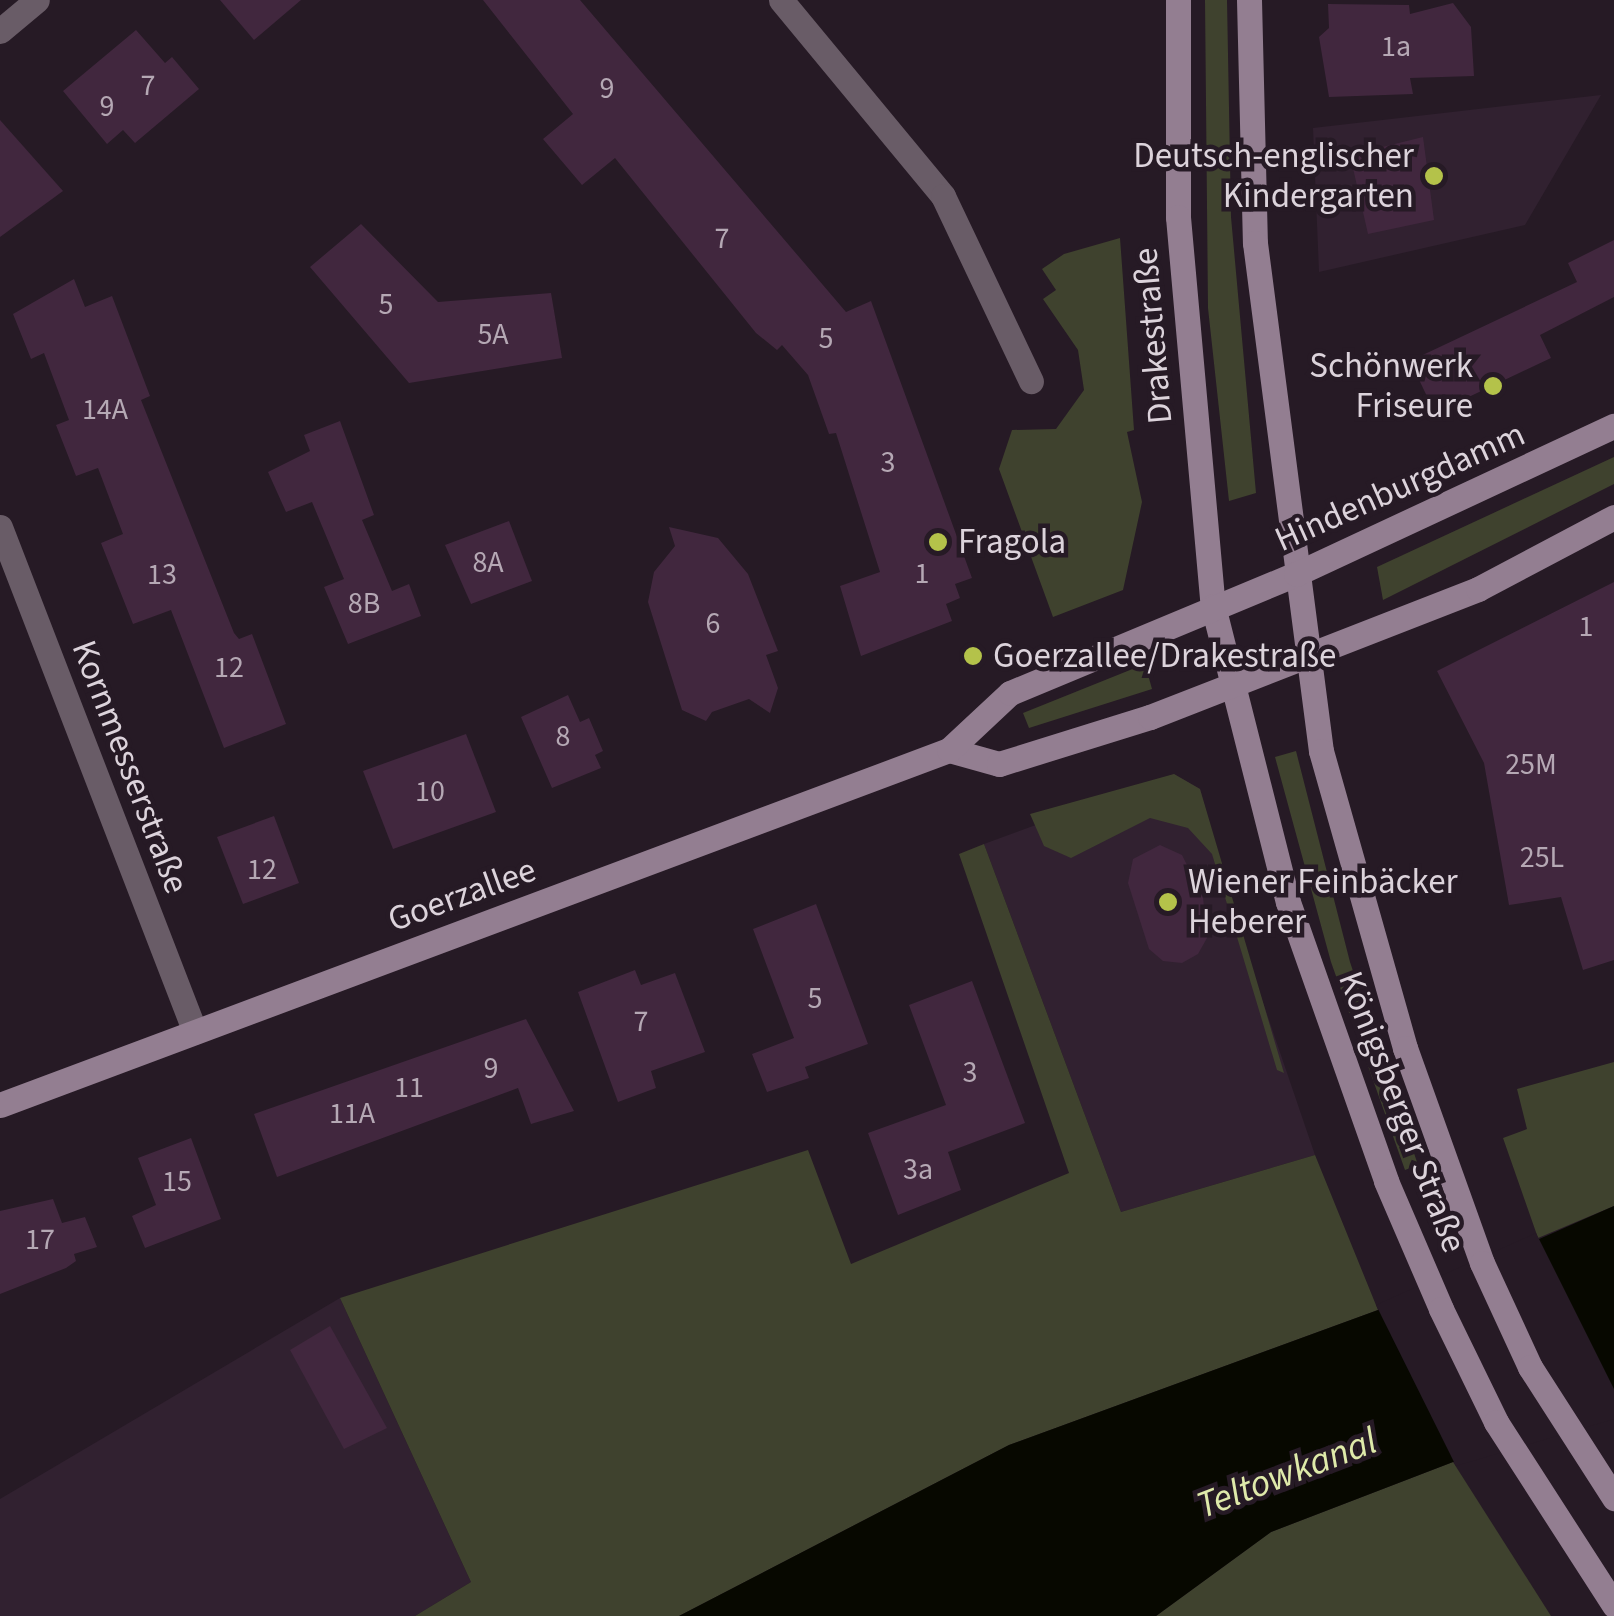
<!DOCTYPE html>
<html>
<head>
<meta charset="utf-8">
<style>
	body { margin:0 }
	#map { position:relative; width:1614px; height:1616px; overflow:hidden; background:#261a25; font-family:"Source Sans 3",sans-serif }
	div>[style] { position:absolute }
	.built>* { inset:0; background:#312130 }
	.green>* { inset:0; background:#3f422e }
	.water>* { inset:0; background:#070800 }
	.pier>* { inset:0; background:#261a25 }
	.building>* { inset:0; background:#41273e }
	.street>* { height:25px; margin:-12.5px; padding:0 12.5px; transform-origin:12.5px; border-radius:12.5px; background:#695c67 }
	.secondary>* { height:25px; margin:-12.5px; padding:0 12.5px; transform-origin:12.5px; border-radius:12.5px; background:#937e91 }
	.dots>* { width:28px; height:28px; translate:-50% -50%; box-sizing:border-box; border:5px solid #261a25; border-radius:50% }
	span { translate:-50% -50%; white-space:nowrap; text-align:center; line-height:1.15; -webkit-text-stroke:9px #261a25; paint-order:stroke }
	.number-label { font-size:30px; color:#b5a8b4 }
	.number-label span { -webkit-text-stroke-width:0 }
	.poi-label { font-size:35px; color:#dcd3db }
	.right { translate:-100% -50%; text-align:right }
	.left { translate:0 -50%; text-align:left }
	.street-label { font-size:35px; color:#dcd3db }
	.water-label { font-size:38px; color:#dfeaaa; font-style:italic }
</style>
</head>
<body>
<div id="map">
	<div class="built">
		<i style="clip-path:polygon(1601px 95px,1525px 225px,1319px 272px,1313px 128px)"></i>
		<i style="clip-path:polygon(1174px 774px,1200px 789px,1239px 932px,1315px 1155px,1121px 1212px,984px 844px)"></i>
		<i style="clip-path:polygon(340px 1298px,471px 1582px,415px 1616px,0 1616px,0 1499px)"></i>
	</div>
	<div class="green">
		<i style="clip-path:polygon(1205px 0,1227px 0,1231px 217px,1256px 493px,1229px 501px,1208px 308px)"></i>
		<i style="clip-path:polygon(1120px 238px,1134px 430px,1127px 432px,1142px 502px,1123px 590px,1053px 617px,999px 469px,1012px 430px,1056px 429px,1084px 390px,1078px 350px,1043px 299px,1056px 290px,1042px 269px,1064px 254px)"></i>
		<i style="clip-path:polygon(1614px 457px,1614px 484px,1383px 600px,1377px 567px)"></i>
		<i style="clip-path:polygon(1145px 664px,1152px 689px,1029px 728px,1023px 713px)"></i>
		<i style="clip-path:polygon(1296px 751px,1350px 962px,1418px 1165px,1405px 1170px,1331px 962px,1275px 757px)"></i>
		<i style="clip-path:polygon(1174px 774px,1200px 789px,1284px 1073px,1277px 1070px,1212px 854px,1188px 828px,1150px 818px,1071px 858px,1044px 846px,1030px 814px)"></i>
		<i style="clip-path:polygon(984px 844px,1121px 1212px,1315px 1155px,1378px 1310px,1009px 1445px,679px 1616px,415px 1616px,471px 1582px,340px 1298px,808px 1150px,851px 1264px,1069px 1173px,959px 854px)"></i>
		<i style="clip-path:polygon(1614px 1062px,1614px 1206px,1538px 1238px,1503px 1138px,1527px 1129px,1517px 1089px)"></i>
		<i style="clip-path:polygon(1453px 1462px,1551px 1616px,1156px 1616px,1271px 1532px)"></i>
	</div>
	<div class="water">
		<i style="clip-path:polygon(1614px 1206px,1614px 1414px,1453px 1462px,1271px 1532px,1156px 1616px,679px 1616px,1009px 1445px,1378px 1310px)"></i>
	</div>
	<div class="pier">
		<i style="clip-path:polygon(1536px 1233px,1614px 1389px,1614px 1419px,1456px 1466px,1376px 1305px)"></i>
	</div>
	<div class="building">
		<i style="clip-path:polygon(220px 0,301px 0,254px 40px)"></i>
		<i style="clip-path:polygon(483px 0,580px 0,846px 312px,871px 301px,972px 578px,955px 584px,960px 598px,946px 604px,952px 621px,861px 656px,840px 586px,880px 572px,836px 433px,829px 434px,808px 375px,782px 345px,777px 350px,756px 333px,615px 158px,582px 185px,543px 139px,573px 114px)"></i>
		<i style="clip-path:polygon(1453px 3px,1471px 27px,1474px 76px,1410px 78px,1413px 94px,1329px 97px,1319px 37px,1329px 28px,1328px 4px,1409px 5px,1410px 14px)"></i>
		<i style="clip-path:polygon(136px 30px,165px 63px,172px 57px,199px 89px,135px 143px,123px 130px,107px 144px,63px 91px)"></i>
		<i style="clip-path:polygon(0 120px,63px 191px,0 237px)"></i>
		<i style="clip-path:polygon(1423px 137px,1434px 220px,1368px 234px,1350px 155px)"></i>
		<i style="clip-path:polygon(361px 224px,438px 302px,551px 293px,562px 358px,409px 383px,310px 267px)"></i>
		<i style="clip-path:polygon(1614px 240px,1614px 297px,1540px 335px,1551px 358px,1435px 413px,1410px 361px,1577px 282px,1568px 263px)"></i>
		<i style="clip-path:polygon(74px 279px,85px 307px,112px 296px,150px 396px,141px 400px,234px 633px,239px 639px,252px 634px,286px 724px,224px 748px,171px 610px,133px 624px,101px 543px,123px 534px,98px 468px,76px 476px,56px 425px,69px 420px,44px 353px,31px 359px,13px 314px)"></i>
		<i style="clip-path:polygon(340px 421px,374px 515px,362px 520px,392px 591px,409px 584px,421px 616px,348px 644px,324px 587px,344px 579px,312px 502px,286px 512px,268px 472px,310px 451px,304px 435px)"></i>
		<i style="clip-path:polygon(509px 521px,532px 581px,471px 604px,445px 545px)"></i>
		<i style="clip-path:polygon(669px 527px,718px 538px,748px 574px,778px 651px,766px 655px,778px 688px,770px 713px,749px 699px,712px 712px,706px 721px,682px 710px,648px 602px,654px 572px,675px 546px)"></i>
		<i style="clip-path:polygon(1614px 582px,1614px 960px,1583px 970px,1561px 897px,1509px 905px,1484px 763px,1437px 671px)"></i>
		<i style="clip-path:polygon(568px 695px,580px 722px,589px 718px,603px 751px,595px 755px,601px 768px,552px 788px,521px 717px)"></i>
		<i style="clip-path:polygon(466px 734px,496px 812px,393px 849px,363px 771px)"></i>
		<i style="clip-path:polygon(274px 816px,299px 883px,243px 904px,217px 837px)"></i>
		<i style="clip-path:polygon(1160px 845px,1182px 855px,1203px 897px,1207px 938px,1198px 954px,1182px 963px,1163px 961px,1149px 949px,1128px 883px,1133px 859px)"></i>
		<i style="clip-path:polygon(816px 904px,868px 1044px,805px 1067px,809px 1078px,767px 1092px,752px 1054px,794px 1038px,753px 929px)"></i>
		<i style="clip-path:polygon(635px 970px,641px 985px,675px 973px,705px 1052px,651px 1071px,656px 1088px,618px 1102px,578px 992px)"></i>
		<i style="clip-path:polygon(972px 981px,1025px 1123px,948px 1152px,961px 1190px,898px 1215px,868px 1133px,946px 1105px,909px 1005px)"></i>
		<i style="clip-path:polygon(526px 1019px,574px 1111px,531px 1124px,518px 1088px,277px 1177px,254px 1114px)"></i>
		<i style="clip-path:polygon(191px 1138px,221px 1219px,145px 1248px,132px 1216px,156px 1205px,138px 1158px)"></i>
		<i style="clip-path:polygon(53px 1199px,62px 1223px,85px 1217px,97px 1247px,74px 1254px,76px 1261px,66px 1268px,0 1294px,0 1211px)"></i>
		<i style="clip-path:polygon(330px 1326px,387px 1428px,344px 1449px,290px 1350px)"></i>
	</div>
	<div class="street">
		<i style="left:781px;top:0;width:254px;rotate:50.4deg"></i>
		<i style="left:943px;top:196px;width:205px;rotate:64.6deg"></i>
		<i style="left:0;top:31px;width:48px;rotate:-40deg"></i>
		<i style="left:0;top:527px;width:541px;rotate:68.89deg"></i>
	</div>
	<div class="secondary">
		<i style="left:1178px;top:0;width:217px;rotate:90deg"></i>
		<i style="left:1178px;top:217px;width:391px;rotate:84.9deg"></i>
		<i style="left:1213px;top:606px;width:305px;rotate:75.8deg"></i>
		<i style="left:1288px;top:902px;width:296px;rotate:70.6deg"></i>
		<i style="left:1386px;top:1181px;width:139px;rotate:66.7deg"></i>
		<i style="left:1441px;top:1309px;width:126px;rotate:64deg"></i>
		<i style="left:1496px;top:1422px;width:218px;rotate:57.2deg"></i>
		<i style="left:1249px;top:0;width:243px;rotate:88.6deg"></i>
		<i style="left:1255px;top:243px;width:512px;rotate:82.6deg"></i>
		<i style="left:1321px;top:751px;width:309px;rotate:74.2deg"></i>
		<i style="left:1405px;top:1048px;width:228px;rotate:70.3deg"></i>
		<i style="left:1482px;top:1263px;width:115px;rotate:65.2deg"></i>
		<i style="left:1530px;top:1367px;width:156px;rotate:57.3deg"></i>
		<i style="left:949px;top:750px;width:52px;rotate:15.6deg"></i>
		<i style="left:999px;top:764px;width:158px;rotate:-17.3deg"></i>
		<i style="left:1150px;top:717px;width:352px;rotate:-21.3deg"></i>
		<i style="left:1478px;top:589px;width:154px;rotate:-27.9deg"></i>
		<i style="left:0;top:1105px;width:1013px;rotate:-20.51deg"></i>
		<i style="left:949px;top:750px;width:83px;rotate:-43.1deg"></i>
		<i style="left:1010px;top:693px;width:310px;rotate:-22.6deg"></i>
		<i style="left:1296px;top:574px;width:351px;rotate:-25deg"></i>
	</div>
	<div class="dots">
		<i style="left:1434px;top:176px;background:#b4c24a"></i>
		<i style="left:1493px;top:386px;background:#b4c24a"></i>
		<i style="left:938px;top:542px;background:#b4c24a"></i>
		<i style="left:973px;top:656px;background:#b4c24a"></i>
		<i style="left:1168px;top:902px;background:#b4c24a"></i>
	</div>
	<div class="number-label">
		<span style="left:1396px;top:47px">1a</span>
		<span style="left:148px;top:86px">7</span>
		<span style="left:607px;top:89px">9</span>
		<span style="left:107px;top:107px">9</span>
		<span style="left:722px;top:239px">7</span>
		<span style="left:386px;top:305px">5</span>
		<span style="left:493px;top:335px">5A</span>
		<span style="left:826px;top:339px">5</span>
		<span style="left:105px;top:410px">14A</span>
		<span style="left:888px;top:463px">3</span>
		<span style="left:488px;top:563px">8A</span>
		<span style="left:922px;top:574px">1</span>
		<span style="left:162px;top:575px">13</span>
		<span style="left:364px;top:604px">8B</span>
		<span style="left:713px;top:624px">6</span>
		<span style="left:1586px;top:627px">1</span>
		<span style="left:229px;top:668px">12</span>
		<span style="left:563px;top:737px">8</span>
		<span style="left:1531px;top:765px">25M</span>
		<span style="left:430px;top:792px">10</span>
		<span style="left:1542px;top:858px">25L</span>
		<span style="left:262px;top:870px">12</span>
		<span style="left:815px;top:999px">5</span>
		<span style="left:641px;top:1022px">7</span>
		<span style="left:491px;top:1069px">9</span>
		<span style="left:970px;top:1073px">3</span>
		<span style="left:409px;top:1088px">11</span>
		<span style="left:352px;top:1114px">11A</span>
		<span style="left:918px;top:1170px">3a</span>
		<span style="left:177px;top:1182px">15</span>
		<span style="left:40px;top:1240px">17</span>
	</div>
	<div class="poi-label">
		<span class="right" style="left:1414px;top:176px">Deutsch-englischer<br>Kindergarten</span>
		<span class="right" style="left:1473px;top:386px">Schönwerk<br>Friseure</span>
		<span class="left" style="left:958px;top:542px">Fragola</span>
		<span class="left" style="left:993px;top:656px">Goerzallee/Drakestraße</span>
		<span class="left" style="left:1188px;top:902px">Wiener Feinbäcker<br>Heberer</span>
	</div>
	<div class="street-label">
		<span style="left:1153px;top:336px;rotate:-95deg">Drakestraße</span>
		<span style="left:1400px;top:487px;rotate:-24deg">Hindenburgdamm</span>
		<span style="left:130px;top:767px;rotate:69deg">Kornmesserstraße</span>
		<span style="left:462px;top:895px;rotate:-20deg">Goerzallee</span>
		<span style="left:1402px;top:1112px;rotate:69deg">Königsberger Straße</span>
	</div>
	<div class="water-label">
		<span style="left:1287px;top:1474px;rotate:-21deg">Teltowkanal</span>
	</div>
</div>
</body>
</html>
